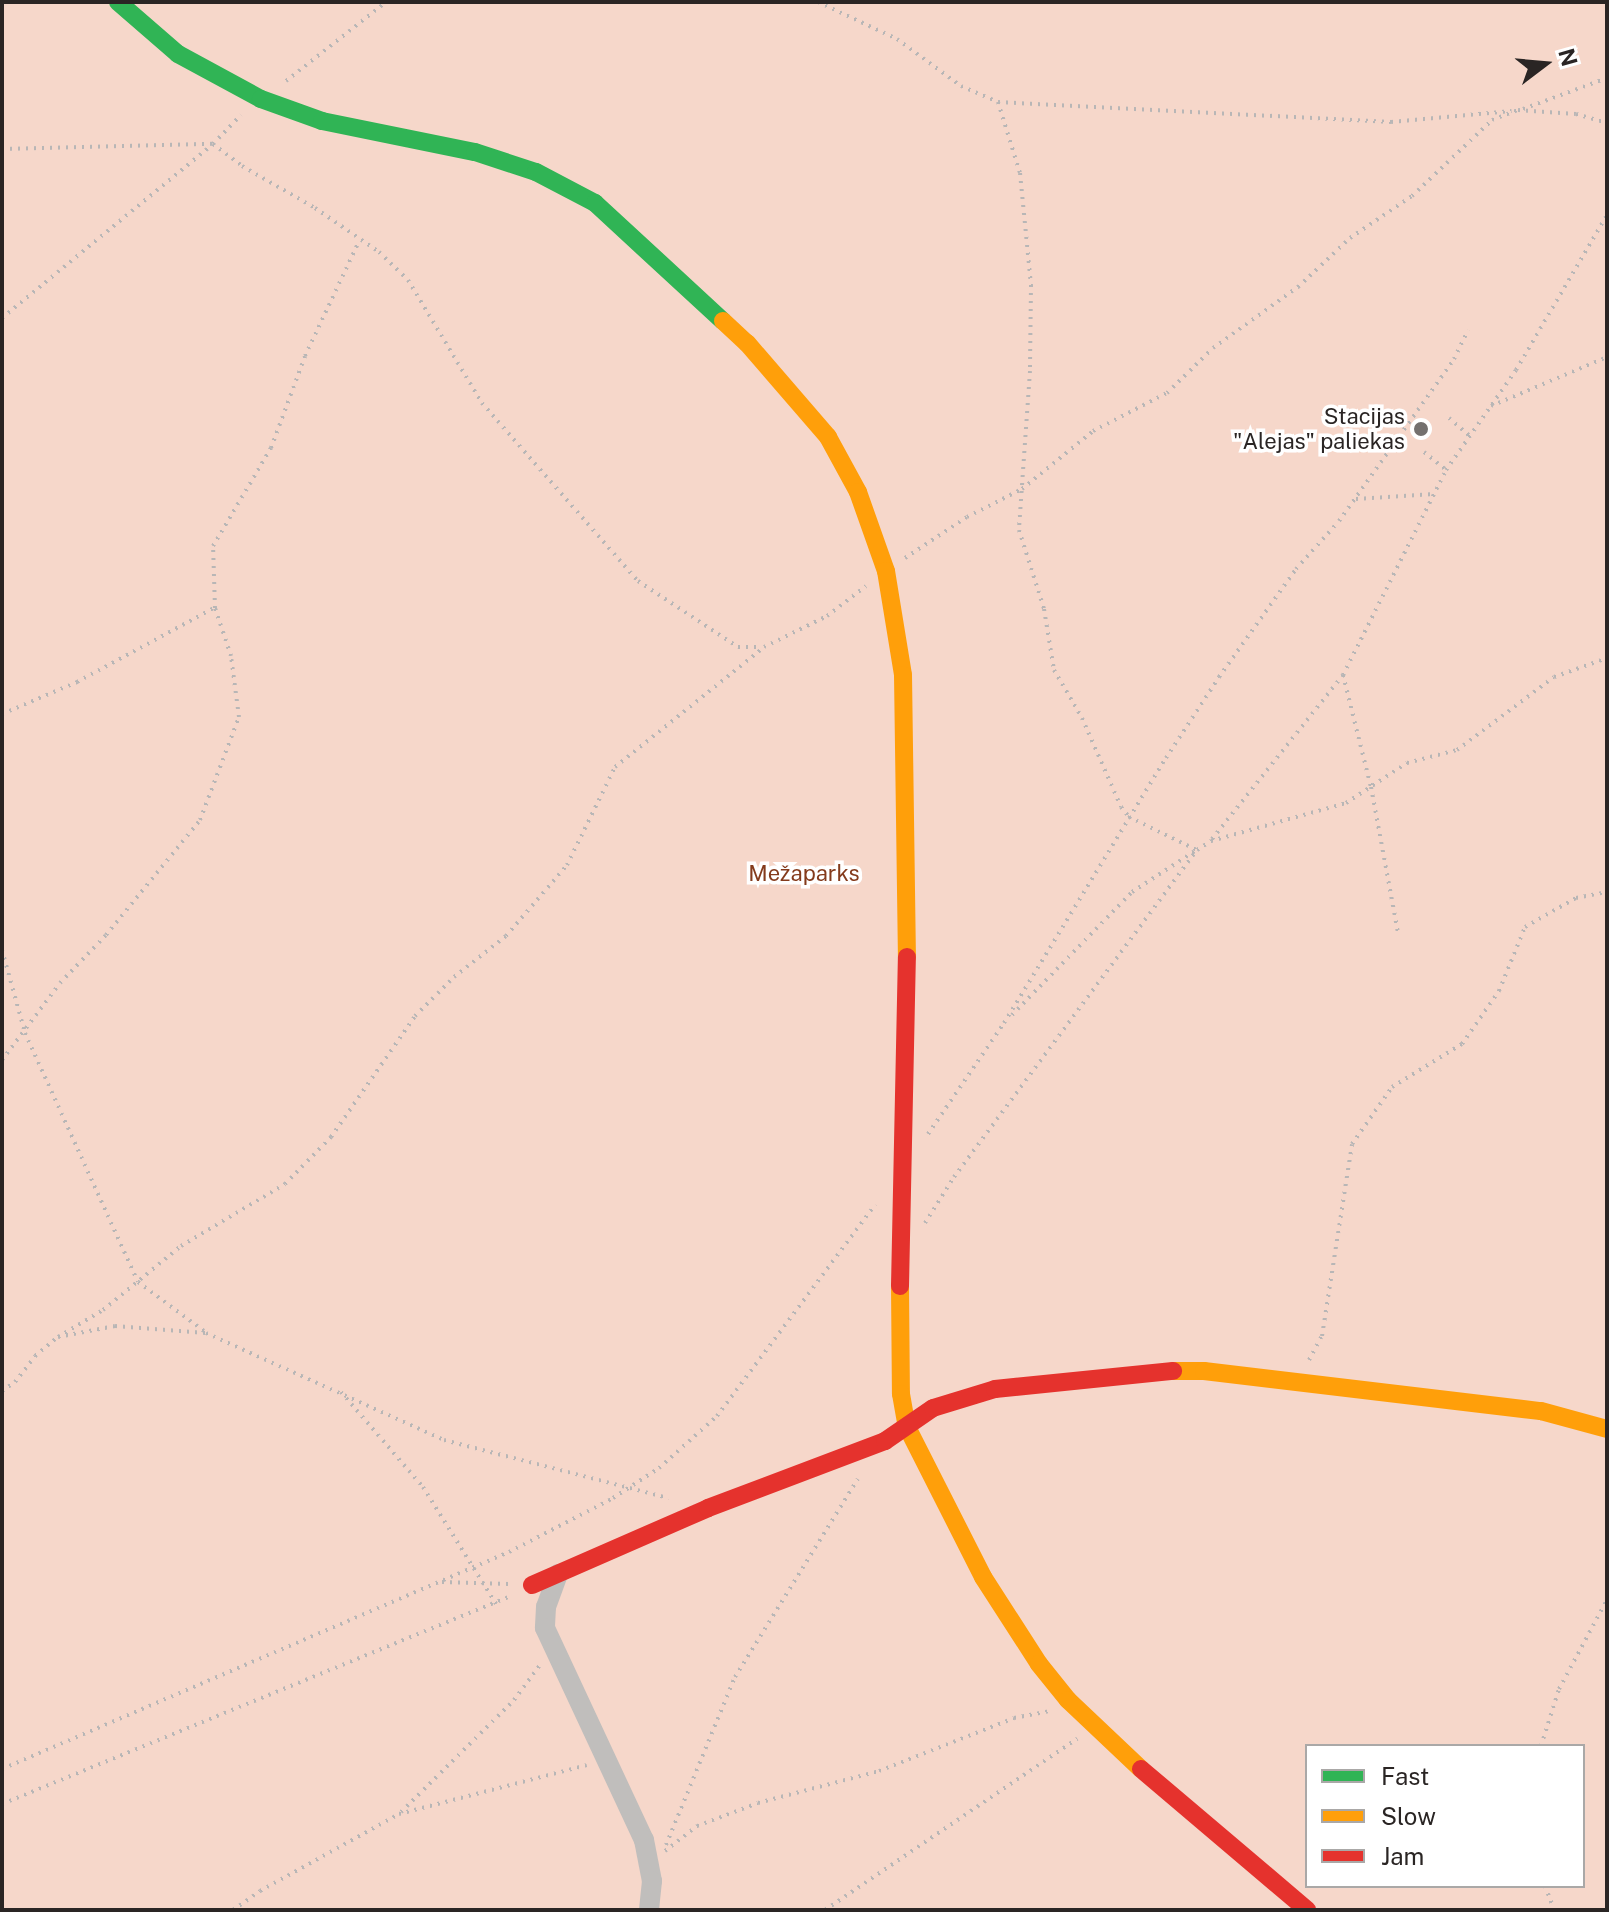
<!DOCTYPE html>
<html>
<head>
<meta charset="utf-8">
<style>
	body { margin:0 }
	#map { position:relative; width:1609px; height:1912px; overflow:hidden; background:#fdfaf8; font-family:"Public Sans",sans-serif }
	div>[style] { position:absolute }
	.green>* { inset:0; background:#f6d7ca }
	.path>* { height:4px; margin-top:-2px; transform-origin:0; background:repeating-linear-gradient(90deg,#b8b6b6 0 2px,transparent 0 8px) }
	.street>* { height:20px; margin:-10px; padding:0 10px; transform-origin:10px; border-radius:10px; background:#c0bebc }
	.fast>* { height:18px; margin:-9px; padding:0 9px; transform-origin:9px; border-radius:9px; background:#30b455 }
	.slow>* { height:18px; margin:-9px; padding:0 9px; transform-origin:9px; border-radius:9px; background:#ff9f0a }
	.jam>* { height:18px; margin:-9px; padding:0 9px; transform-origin:9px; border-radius:9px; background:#e5322d }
	.dots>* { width:22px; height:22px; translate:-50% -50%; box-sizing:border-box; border:4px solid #fff; border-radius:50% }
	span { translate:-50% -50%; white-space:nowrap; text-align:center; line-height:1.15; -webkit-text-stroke:7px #fff; paint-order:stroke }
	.poi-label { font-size:22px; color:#2a2524 }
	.right { translate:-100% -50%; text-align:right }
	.park-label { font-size:22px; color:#843b1c }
	.frame { position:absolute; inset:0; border:4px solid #2a2524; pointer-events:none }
	.legend { position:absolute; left:1305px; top:1744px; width:280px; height:144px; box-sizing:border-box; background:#fff; border:2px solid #aaa8a7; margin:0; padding:10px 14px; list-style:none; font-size:24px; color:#2a2524 }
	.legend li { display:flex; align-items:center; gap:16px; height:40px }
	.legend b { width:40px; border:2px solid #aaa8a7 }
	.north { position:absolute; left:1505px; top:24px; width:80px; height:80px; -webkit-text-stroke:6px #fff; paint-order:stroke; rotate:74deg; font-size:22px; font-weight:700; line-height:32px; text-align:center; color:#2a2524 }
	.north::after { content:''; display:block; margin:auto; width:28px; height:36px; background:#2a2524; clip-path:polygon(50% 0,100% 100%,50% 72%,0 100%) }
</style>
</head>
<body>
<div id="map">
	<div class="green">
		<i style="clip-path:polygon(evenodd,2px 2px,1607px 2px,1607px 1910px,2px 1910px,2px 2px,1307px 1746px,1583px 1746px,1583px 1886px,1307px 1886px,1307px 1746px)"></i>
	</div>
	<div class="path">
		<i style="left:818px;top:2px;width:87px;rotate:25.1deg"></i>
		<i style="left:897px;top:39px;width:79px;rotate:36.3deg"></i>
		<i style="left:961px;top:86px;width:40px;rotate:23.4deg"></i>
		<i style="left:998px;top:102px;width:394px;rotate:2.9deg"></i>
		<i style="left:1391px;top:122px;width:121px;rotate:-5.2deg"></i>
		<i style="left:286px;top:81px;width:127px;rotate:-38.3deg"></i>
		<i style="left:998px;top:102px;width:74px;rotate:72.8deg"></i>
		<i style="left:1020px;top:173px;width:113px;rotate:84.4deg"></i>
		<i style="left:1031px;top:285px;width:86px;rotate:90.7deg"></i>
		<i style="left:1030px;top:371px;width:159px;rotate:94deg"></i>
		<i style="left:1019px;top:530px;width:83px;rotate:72.4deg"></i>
		<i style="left:1044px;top:609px;width:62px;rotate:80.7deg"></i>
		<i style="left:1054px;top:670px;width:56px;rotate:59.7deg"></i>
		<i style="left:1082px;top:718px;width:97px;rotate:66.3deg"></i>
		<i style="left:1121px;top:807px;width:13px;rotate:51deg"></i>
		<i style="left:1129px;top:817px;width:76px;rotate:25.9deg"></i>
		<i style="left:1197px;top:850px;width:17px;rotate:-33deg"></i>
		<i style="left:1211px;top:841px;width:140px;rotate:-15.7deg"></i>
		<i style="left:1346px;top:803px;width:73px;rotate:-33.3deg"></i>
		<i style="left:1407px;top:763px;width:52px;rotate:-14.6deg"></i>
		<i style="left:1457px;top:750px;width:121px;rotate:-37deg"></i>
		<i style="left:1554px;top:677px;width:56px;rotate:-19.7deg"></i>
		<i style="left:1523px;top:109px;width:90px;rotate:-20.3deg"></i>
		<i style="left:2px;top:149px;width:211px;rotate:-1.4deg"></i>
		<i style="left:213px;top:144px;width:36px;rotate:37deg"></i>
		<i style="left:242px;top:166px;width:84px;rotate:29.9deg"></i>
		<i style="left:315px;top:208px;width:78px;rotate:34.5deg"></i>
		<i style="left:379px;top:252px;width:40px;rotate:44deg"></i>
		<i style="left:408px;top:280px;width:144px;rotate:59deg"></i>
		<i style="left:482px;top:403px;width:237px;rotate:48.8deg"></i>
		<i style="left:638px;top:581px;width:120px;rotate:33.4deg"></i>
		<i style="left:738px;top:647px;width:24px"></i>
		<i style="left:2px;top:318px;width:273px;rotate:-39.5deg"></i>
		<i style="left:213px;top:144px;width:40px;rotate:-46deg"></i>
		<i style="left:1491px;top:406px;width:126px;rotate:-22.9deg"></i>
		<i style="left:1449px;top:418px;width:28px;rotate:41deg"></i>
		<i style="left:1424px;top:452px;width:28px;rotate:39deg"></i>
		<i style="left:1356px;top:499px;width:78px;rotate:-3.7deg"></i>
		<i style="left:905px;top:558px;width:74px;rotate:-33.5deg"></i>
		<i style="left:967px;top:517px;width:62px;rotate:-27deg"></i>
		<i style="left:1022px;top:489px;width:92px;rotate:-39.2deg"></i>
		<i style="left:1093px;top:431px;width:83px;rotate:-27.2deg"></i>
		<i style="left:1167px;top:393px;width:64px;rotate:-44.4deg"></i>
		<i style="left:1213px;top:348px;width:105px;rotate:-35.7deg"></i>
		<i style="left:1298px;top:287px;width:71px;rotate:-43.3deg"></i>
		<i style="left:1350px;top:238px;width:75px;rotate:-34.1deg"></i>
		<i style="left:1412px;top:196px;width:110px;rotate:-43.5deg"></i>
		<i style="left:1492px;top:120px;width:28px;rotate:-21deg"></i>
		<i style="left:1518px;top:110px;width:58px;rotate:3.9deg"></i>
		<i style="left:1576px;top:114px;width:32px;rotate:16deg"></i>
		<i style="left:1343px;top:675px;width:115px;rotate:76deg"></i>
		<i style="left:1371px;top:787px;width:148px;rotate:79.5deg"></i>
		<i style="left:2px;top:714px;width:82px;rotate:-23.1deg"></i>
		<i style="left:77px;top:682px;width:156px;rotate:-28.4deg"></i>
		<i style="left:1212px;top:839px;width:210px;rotate:-51.4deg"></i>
		<i style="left:1343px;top:675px;width:229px;rotate:-63.3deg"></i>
		<i style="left:1446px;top:470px;width:122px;rotate:-55deg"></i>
		<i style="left:1516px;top:370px;width:180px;rotate:-59.6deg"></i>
		<i style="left:2px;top:950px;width:86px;rotate:74.5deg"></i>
		<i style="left:25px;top:1033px;width:273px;rotate:65.6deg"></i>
		<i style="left:138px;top:1282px;width:82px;rotate:36.6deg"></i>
		<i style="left:1012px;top:1015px;width:172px;rotate:-45.7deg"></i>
		<i style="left:1132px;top:892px;width:75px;rotate:-33.1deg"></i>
		<i style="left:2px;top:1060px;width:96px;rotate:-53deg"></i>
		<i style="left:60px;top:983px;width:66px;rotate:-46.2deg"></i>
		<i style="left:106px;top:935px;width:149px;rotate:-50.7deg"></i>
		<i style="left:200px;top:820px;width:110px;rotate:-69.3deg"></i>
		<i style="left:239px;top:717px;width:62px;rotate:-97.5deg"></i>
		<i style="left:231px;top:656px;width:51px;rotate:-108.4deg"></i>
		<i style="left:215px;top:608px;width:62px;rotate:-91.8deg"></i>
		<i style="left:213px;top:546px;width:114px;rotate:-59.4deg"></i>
		<i style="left:271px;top:448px;width:98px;rotate:-69.7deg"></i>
		<i style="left:305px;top:356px;width:127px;rotate:-64.8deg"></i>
		<i style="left:928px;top:1134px;width:135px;rotate:-55.6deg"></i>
		<i style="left:1004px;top:1023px;width:311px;rotate:-58.6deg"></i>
		<i style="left:1166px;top:758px;width:97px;rotate:-56.8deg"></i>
		<i style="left:1219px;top:677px;width:133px;rotate:-54.5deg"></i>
		<i style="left:1296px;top:569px;width:64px;rotate:-48.1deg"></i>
		<i style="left:1339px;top:521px;width:199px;rotate:-54.6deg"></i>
		<i style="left:1454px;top:359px;width:32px;rotate:-64deg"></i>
		<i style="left:925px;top:1223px;width:54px;rotate:-57.8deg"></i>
		<i style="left:954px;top:1177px;width:407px;rotate:-53.4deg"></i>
		<i style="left:58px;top:1337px;width:52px;rotate:-31deg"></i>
		<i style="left:103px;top:1310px;width:101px;rotate:-39.4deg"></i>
		<i style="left:181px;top:1246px;width:121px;rotate:-30.8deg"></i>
		<i style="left:285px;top:1184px;width:66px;rotate:-45.6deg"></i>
		<i style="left:331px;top:1137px;width:147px;rotate:-55.2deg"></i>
		<i style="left:415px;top:1016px;width:55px;rotate:-45deg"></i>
		<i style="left:454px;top:977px;width:66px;rotate:-38.3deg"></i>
		<i style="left:506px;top:936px;width:94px;rotate:-49.3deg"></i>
		<i style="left:567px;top:865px;width:109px;rotate:-63.9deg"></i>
		<i style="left:615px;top:767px;width:191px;rotate:-38.8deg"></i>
		<i style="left:764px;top:647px;width:70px;rotate:-26.2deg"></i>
		<i style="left:827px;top:616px;width:49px;rotate:-37.6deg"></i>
		<i style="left:1309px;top:1360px;width:27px;rotate:-62deg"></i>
		<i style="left:1322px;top:1336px;width:194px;rotate:-81.1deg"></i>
		<i style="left:1352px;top:1144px;width:70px;rotate:-54.9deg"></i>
		<i style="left:1392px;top:1087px;width:82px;rotate:-31.6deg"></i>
		<i style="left:1462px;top:1044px;width:65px;rotate:-55.1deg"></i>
		<i style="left:1499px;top:991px;width:69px;rotate:-67.9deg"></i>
		<i style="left:1525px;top:927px;width:59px;rotate:-29.6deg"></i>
		<i style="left:1576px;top:898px;width:32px;rotate:-11deg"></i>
		<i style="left:2px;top:1391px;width:16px;rotate:-35deg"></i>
		<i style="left:15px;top:1382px;width:33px;rotate:-52deg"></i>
		<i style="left:35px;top:1356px;width:30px;rotate:-40deg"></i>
		<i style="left:58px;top:1337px;width:58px;rotate:-10.9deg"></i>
		<i style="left:115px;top:1326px;width:91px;rotate:4.4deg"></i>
		<i style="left:206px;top:1333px;width:261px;rotate:24.2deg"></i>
		<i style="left:444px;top:1440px;width:232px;rotate:14.5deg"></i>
		<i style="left:341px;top:1392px;width:125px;rotate:49.2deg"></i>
		<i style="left:423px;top:1487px;width:138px;rotate:58deg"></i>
		<i style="left:442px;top:1582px;width:67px;rotate:1.7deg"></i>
		<i style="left:1541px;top:1746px;width:60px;rotate:-72.5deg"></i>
		<i style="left:1559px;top:1689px;width:101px;rotate:-61.7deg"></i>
		<i style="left:2px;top:1769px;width:551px;rotate:-23.17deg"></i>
		<i style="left:509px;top:1552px;width:117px;rotate:-27.4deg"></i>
		<i style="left:613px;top:1498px;width:55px;rotate:-33.1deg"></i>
		<i style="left:659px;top:1468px;width:78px;rotate:-41.9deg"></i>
		<i style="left:717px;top:1416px;width:264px;rotate:-53.2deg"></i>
		<i style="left:2px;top:1804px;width:550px;rotate:-22.23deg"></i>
		<i style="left:401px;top:1812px;width:159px;rotate:-44.7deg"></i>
		<i style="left:514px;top:1700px;width:44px;rotate:-53.4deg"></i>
		<i style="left:666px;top:1845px;width:182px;rotate:-67.7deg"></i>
		<i style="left:735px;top:1677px;width:233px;rotate:-58.2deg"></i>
		<i style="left:665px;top:1851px;width:41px;rotate:-38deg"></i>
		<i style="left:697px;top:1826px;width:65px;rotate:-20.7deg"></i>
		<i style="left:758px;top:1803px;width:125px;rotate:-14.8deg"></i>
		<i style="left:879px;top:1771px;width:145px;rotate:-21.4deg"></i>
		<i style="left:1014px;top:1718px;width:36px;rotate:-11deg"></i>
		<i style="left:1545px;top:1886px;width:26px;rotate:69deg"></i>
		<i style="left:233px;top:1910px;width:33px;rotate:-35deg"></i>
		<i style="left:260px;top:1891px;width:159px;rotate:-29deg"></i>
		<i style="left:399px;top:1814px;width:194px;rotate:-14.6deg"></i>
		<i style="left:825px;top:1910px;width:305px;rotate:-34.2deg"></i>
	</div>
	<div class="street">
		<i style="left:558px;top:1574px;width:35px;rotate:110deg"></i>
		<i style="left:546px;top:1607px;width:21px;rotate:93deg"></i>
		<i style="left:545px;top:1628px;width:234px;rotate:65deg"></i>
		<i style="left:644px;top:1840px;width:42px;rotate:79deg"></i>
		<i style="left:652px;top:1881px;width:29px;rotate:96deg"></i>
	</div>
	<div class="fast">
		<i style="left:118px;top:2px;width:79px;rotate:40.9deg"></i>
		<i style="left:178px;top:54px;width:94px;rotate:28.5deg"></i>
		<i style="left:261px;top:99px;width:65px;rotate:19.8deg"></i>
		<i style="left:322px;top:121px;width:156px;rotate:11.5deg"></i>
		<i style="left:475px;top:152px;width:64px;rotate:18.2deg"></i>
		<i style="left:536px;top:172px;width:67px;rotate:27.7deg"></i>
		<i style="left:595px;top:203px;width:174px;rotate:42.7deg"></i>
	</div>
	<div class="slow">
		<i style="left:723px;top:321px;width:33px;rotate:43deg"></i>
		<i style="left:747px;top:343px;width:124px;rotate:49.2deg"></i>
		<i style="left:828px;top:437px;width:63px;rotate:61.4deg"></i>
		<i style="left:858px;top:492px;width:84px;rotate:70.5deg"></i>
		<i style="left:886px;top:571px;width:105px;rotate:80.7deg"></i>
		<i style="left:903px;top:675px;width:282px;rotate:89.2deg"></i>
		<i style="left:900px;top:1286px;width:108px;rotate:89.5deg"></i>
		<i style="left:901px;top:1394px;width:34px;rotate:80deg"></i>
		<i style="left:907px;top:1427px;width:168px;rotate:63.1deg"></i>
		<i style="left:983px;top:1577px;width:103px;rotate:57.2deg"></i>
		<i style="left:1039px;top:1664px;width:46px;rotate:51.1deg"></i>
		<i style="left:1068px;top:1700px;width:100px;rotate:43.4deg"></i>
		<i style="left:1173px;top:1371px;width:31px"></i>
		<i style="left:1204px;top:1371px;width:339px;rotate:6.8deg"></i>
		<i style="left:1541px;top:1411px;width:68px;rotate:15.3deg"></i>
	</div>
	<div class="jam">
		<i style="left:900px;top:1286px;width:329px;rotate:-88.8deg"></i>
		<i style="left:532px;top:1585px;width:192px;rotate:-23.6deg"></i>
		<i style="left:708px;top:1508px;width:189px;rotate:-20.7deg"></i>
		<i style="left:885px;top:1441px;width:58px;rotate:-34.5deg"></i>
		<i style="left:933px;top:1408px;width:65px;rotate:-17deg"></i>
		<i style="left:995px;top:1389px;width:179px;rotate:-5.8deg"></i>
		<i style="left:1141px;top:1769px;width:218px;rotate:40.3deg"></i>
	</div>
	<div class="dots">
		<i style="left:1421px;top:429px;background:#74706e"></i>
	</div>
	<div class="poi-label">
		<span class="right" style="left:1405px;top:429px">Stacijas<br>"Alejas" paliekas</span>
	</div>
	<div class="park-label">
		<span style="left:804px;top:874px">Mežaparks</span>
	</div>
	<div class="frame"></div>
	<ul class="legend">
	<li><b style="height:10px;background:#30b455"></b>Fast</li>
	<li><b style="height:10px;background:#ff9f0a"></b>Slow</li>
	<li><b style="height:10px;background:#e5322d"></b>Jam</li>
	</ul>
	<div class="north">N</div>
</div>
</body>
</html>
